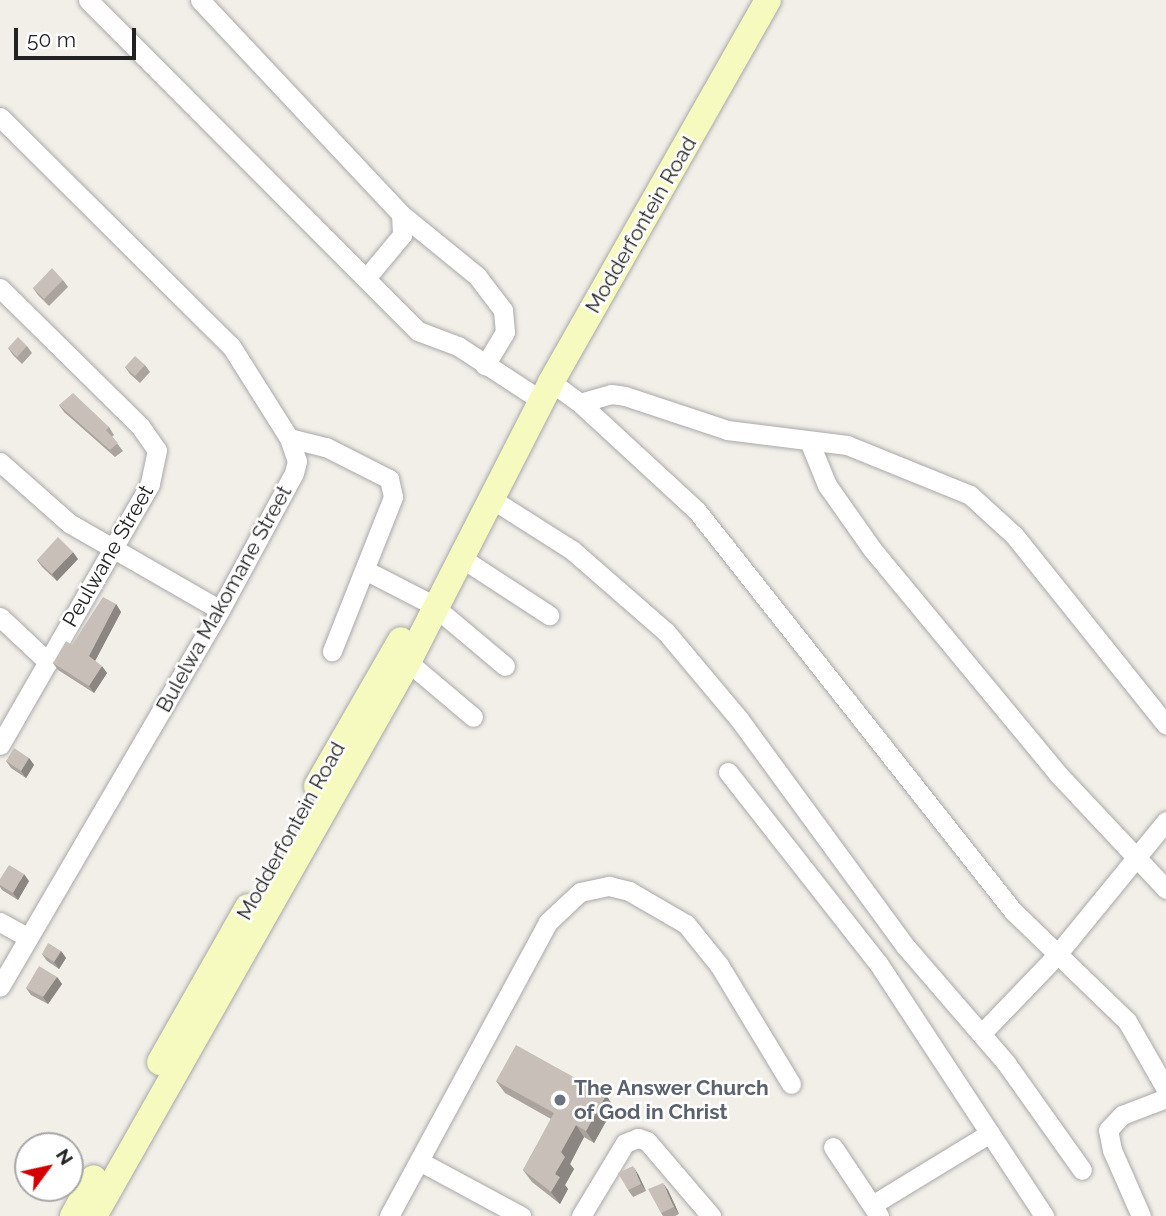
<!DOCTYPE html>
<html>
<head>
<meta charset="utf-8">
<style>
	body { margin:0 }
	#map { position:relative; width:1166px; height:1216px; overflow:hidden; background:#f2efe9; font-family:Raleway,sans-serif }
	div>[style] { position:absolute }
	.roads { filter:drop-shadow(0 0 2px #a9a9a9) drop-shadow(0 0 2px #a9a9a9) }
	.minor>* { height:19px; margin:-9.5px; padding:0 9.5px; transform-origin:9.5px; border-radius:9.5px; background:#fff }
	.secondary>* { height:26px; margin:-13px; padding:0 13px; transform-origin:13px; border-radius:13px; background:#f7fabf }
	.wall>* { inset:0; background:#aba49e }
	.shaded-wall>* { inset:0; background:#8b8681 }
	.building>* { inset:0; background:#c7bfb8 }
	.dots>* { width:19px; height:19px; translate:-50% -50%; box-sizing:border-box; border:4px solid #fff; border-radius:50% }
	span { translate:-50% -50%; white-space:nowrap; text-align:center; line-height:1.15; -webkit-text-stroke:5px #fff; paint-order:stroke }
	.street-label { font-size:21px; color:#222 }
	.worship-label { font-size:21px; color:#5b616d; font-weight:700 }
	.left { translate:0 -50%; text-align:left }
	.north { position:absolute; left:14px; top:1132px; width:70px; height:70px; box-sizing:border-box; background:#fff; border:2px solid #a7a7a7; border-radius:50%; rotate:57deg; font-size:19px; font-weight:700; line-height:28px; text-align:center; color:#222 }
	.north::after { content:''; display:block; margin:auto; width:24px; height:32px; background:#d40000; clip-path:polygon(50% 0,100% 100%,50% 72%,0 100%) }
	.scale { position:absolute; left:14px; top:28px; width:122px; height:32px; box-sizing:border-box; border:4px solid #222; border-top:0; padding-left:9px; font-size:21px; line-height:24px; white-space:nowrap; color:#222; -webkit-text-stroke:5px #fff; paint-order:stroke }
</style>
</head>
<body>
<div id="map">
	<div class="roads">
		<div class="minor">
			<i style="left:88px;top:0;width:467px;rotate:45.1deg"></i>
			<i style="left:418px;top:331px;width:43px;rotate:20.6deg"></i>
			<i style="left:458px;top:346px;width:100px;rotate:33.2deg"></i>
			<i style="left:200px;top:0;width:294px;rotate:46.8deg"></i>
			<i style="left:401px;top:214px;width:21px;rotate:87deg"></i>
			<i style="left:402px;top:235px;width:55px;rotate:129.8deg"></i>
			<i style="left:0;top:117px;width:325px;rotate:44.8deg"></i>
			<i style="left:231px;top:346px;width:109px;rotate:57.8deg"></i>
			<i style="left:289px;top:438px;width:24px;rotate:71deg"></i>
			<i style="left:297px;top:461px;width:12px;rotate:104deg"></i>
			<i style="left:294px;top:473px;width:156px;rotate:118.4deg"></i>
			<i style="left:220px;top:610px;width:436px;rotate:120.3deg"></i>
			<i style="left:401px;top:214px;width:98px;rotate:39.2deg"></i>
			<i style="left:477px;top:276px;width:43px;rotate:52.6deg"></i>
			<i style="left:503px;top:310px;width:22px;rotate:85deg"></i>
			<i style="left:505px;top:332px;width:39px;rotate:121deg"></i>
			<i style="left:0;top:288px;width:197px;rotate:44.6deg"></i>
			<i style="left:140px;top:426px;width:29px;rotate:55deg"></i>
			<i style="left:157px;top:450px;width:35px;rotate:102deg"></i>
			<i style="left:150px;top:484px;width:301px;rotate:119.9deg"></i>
			<i style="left:551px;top:382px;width:36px;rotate:36deg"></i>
			<i style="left:580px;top:403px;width:159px;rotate:42.7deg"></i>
			<i style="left:697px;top:511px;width:510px;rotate:51.69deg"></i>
			<i style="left:1013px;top:911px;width:158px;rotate:44deg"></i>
			<i style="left:1127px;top:1021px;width:78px;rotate:60.2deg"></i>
			<i style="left:580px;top:403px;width:32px;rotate:-16deg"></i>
			<i style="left:611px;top:394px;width:14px;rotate:8deg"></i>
			<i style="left:625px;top:396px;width:108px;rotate:18.4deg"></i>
			<i style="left:727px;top:430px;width:121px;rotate:7.1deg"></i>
			<i style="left:847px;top:445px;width:133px;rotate:22.1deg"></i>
			<i style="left:970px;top:495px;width:59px;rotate:42.3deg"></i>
			<i style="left:1014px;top:535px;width:243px;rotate:51.3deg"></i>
			<i style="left:289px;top:438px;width:38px;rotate:14deg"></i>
			<i style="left:326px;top:447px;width:71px;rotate:26.9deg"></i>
			<i style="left:389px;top:479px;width:18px;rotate:77deg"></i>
			<i style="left:393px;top:497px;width:166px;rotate:111.6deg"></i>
			<i style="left:809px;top:441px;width:48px;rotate:67.8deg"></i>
			<i style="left:827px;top:485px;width:78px;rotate:54.9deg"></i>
			<i style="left:872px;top:549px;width:291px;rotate:50.4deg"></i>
			<i style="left:1057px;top:773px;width:159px;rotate:46.8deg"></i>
			<i style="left:0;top:462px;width:92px;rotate:41.5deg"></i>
			<i style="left:69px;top:523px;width:174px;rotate:29.9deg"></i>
			<i style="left:495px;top:501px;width:91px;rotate:32.5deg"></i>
			<i style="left:572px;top:550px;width:125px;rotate:41.1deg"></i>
			<i style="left:666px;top:632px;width:114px;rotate:50deg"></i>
			<i style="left:739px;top:719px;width:283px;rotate:53.8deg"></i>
			<i style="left:906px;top:947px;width:153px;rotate:49.2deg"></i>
			<i style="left:1006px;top:1063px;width:131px;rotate:54.6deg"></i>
			<i style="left:463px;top:559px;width:103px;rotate:33.1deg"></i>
			<i style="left:367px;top:571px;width:65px;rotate:27.3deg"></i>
			<i style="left:436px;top:608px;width:90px;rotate:40deg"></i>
			<i style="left:0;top:617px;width:66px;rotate:43.2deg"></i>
			<i style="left:408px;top:662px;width:85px;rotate:40.2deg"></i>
			<i style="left:728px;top:772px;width:243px;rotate:51.9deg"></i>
			<i style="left:878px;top:963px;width:303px;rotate:56.7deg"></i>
			<i style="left:0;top:922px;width:31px;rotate:29deg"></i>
			<i style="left:981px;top:1034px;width:108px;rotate:-46.1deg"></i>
			<i style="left:1056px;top:956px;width:174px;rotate:-50.8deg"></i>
			<i style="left:833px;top:1147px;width:83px;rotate:56.3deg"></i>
			<i style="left:421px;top:1162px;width:114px;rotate:28.4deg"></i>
			<i style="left:872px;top:1205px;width:138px;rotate:-31.4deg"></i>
			<i style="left:389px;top:1216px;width:334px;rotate:-61.6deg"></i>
			<i style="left:548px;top:922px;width:44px;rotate:-43.2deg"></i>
			<i style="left:580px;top:892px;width:30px;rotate:-12deg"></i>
			<i style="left:609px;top:886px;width:21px;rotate:14deg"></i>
			<i style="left:629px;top:891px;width:66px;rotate:30.1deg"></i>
			<i style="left:686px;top:924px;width:53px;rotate:51.2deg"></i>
			<i style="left:719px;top:965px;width:139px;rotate:58.8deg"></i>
			<i style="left:581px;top:1216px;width:85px;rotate:-58.9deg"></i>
			<i style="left:625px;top:1143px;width:14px;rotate:-21deg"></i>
			<i style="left:638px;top:1138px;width:9px;rotate:18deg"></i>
			<i style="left:647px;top:1141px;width:99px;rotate:49.5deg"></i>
			<i style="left:1141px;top:1216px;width:72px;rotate:-113.7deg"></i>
			<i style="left:1112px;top:1150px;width:20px;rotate:-101deg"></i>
			<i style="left:1108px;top:1130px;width:21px;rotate:-47deg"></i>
			<i style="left:1122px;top:1115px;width:47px;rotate:-21.1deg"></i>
		</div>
		<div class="secondary">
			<i style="left:317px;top:786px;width:168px;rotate:-60.1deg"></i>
			<i style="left:160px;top:1062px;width:178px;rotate:-60.4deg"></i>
			<i style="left:73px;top:1216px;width:43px;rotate:-61.1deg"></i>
			<i style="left:94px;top:1216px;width:637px;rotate:-60.46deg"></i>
			<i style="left:408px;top:662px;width:314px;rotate:-62.9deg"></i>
			<i style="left:551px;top:382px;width:439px;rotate:-60.4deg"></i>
		</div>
	</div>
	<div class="wall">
		<i style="clip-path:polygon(63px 280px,68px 287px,49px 306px,38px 295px,33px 288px)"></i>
		<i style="clip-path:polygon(27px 346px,32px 353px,22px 364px,13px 355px,8px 348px)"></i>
		<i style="clip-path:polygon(145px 365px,150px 372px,140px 383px,130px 374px,125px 367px)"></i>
		<i style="clip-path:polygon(59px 405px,109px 427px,114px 435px,112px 437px,123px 451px,115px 457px,64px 412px)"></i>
		<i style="clip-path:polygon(78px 559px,57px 581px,42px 567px,37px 560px)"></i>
		<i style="clip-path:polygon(116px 604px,121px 612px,95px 661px,107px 673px,94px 693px,58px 670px,53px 663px)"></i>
		<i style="clip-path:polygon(29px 758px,34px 765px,26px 778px,11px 768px,6px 761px)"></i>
		<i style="clip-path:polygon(0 879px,29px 881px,18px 900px,2px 890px,0 887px)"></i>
		<i style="clip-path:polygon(61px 951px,66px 958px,59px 969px,47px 961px,42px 954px)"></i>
		<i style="clip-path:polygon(57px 977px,62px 984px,48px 1004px,31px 995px,26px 988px)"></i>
		<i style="clip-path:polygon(496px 1081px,614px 1107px,594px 1143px,584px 1137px,570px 1164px,574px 1169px,565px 1185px,568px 1189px,560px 1204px,532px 1182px,523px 1170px,551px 1119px,505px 1093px)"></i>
		<i style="clip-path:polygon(638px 1174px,646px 1191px,633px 1197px,628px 1190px)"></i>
		<i style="clip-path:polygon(668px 1190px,679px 1214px,675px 1216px,663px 1216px,661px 1213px)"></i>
	</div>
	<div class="shaded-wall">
		<i style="clip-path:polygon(73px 552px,78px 559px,57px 581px,52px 574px)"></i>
		<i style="clip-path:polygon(116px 604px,121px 612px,94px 663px,89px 656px)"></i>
		<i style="clip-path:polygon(102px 666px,107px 673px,94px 693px,89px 686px)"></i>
		<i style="clip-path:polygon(29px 758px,34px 765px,26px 778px,21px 771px)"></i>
		<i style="clip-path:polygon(24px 874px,29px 881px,18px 900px,13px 893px)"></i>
		<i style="clip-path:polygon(61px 951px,66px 958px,59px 969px,54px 962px)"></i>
		<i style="clip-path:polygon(57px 977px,62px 984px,48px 1004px,43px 997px)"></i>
		<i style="clip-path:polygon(606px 1095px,614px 1107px,594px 1143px,586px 1131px)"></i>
		<i style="clip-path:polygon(576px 1125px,584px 1137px,570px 1164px,574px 1169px,565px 1185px,568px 1189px,560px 1204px,551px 1192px,561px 1152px)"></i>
		<i style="clip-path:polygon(633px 1166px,638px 1174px,646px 1191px,641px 1184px)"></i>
		<i style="clip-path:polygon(663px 1183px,668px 1190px,679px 1214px,674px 1207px)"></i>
	</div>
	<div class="building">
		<i style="clip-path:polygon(52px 268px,63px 280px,44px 299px,33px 288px)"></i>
		<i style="clip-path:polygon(18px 337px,27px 346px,17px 357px,8px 348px)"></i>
		<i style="clip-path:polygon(135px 356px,145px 365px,135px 376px,125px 367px)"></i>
		<i style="clip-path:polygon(73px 393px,109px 427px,106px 430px,118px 443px,110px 450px,59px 405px)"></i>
		<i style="clip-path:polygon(58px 537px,73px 552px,52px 574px,37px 560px)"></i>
		<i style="clip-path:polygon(103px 597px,116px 604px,89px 656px,102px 666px,89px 686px,53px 663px,66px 641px,72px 645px)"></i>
		<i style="clip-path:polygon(14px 748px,29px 758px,21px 771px,6px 761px)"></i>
		<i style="clip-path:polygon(9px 865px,24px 874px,13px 893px,0 885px,0 879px)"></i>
		<i style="clip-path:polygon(48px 943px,61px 951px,54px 962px,42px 954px)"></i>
		<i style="clip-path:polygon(39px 966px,57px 977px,43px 997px,26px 988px)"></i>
		<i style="clip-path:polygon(516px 1045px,606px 1095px,586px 1131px,576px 1125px,561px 1152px,565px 1157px,555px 1174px,560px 1177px,551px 1192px,523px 1170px,554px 1113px,496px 1081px)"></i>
		<i style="clip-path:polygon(633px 1166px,641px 1184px,628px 1190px,618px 1173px)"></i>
		<i style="clip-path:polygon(663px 1183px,674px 1207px,661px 1213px,648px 1189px)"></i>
	</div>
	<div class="dots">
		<i style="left:560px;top:1100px;background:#6b7280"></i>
	</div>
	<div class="street-label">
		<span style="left:641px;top:225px;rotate:-60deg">Modderfontein Road</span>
		<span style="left:108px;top:556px;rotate:-60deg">Peulwane Street</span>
		<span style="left:224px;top:599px;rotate:-61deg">Bulelwa Makomane Street</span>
		<span style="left:291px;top:831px;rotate:-61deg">Modderfontein Road</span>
	</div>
	<div class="worship-label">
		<span class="left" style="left:574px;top:1100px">The Answer Church<br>of God in Christ</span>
	</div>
	<div class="north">N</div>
	<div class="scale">50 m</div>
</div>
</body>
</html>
